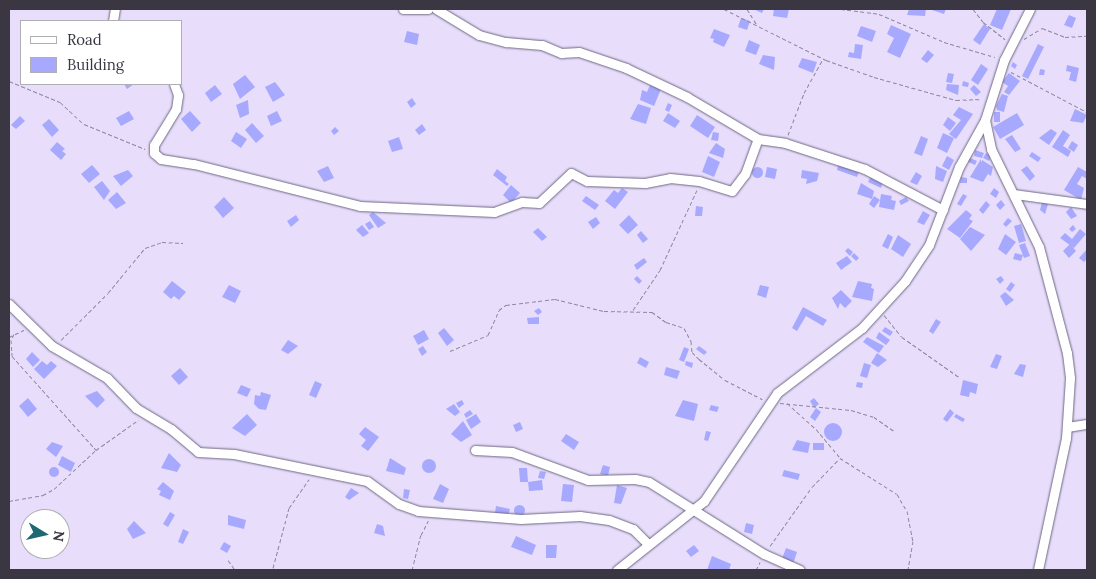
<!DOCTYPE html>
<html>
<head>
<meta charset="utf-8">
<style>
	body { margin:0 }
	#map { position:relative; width:1096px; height:579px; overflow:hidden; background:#e8defc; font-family:Lora,serif }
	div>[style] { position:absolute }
	.building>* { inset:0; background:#a6a9fd }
	.round { border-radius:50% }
	.path>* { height:1px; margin-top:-0.5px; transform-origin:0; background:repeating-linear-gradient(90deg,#8e879c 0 4px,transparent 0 6.5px) }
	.roads { filter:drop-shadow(0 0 1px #6f6781) drop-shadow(0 0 1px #6f6781) }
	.street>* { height:9px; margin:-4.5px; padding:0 4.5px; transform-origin:4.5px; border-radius:4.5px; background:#fff }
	span { translate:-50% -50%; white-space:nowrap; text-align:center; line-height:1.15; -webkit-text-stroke:4px #fff; paint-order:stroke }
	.frame { position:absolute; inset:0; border:10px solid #3a3642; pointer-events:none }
	.legend { position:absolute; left:20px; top:20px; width:162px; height:65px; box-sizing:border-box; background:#fff; border:1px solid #b0afb3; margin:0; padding:6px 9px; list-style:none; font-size:15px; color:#3a3642 }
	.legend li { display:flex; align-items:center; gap:10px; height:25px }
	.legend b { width:25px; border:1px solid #b0afb3 }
	.north { position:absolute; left:20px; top:509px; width:50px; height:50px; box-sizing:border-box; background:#fff; border:1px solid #b0afb3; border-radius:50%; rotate:99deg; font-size:14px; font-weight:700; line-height:20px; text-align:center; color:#3a3642 }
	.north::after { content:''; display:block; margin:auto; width:18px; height:22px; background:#1d6872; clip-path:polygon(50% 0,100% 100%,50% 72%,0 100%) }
</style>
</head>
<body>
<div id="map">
	<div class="building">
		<i style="clip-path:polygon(753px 9px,764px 9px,762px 13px)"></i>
		<i style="clip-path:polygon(774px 9px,789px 9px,787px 18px,773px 16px)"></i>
		<i style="clip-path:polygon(909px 9px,926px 9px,925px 16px,907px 15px)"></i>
		<i style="clip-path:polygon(929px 9px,946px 9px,944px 14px)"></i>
		<i style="clip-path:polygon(997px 9px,1011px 9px,1002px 30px,990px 25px)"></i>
		<i style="clip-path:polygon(1069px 15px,1076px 18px,1072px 28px,1064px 25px)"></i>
		<i style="clip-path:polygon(741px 18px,750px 21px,747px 30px,738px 27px)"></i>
		<i style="clip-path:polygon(984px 24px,990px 29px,980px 45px,973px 40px)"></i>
		<i style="clip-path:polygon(891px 25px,911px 34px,900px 58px,887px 52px,894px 38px,887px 34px)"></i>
		<i style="clip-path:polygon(861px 26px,876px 31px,872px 42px,857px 36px)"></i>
		<i style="clip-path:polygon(714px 29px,730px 35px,724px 47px,713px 42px,714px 39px,710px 38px)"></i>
		<i style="clip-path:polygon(407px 31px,419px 34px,417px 45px,404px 42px)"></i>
		<i style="clip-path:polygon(749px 40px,760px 45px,756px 55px,745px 51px)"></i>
		<i style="clip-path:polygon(855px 44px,863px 45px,861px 59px,848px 57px,849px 52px,854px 53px)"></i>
		<i style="clip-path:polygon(1038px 44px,1044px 47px,1028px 79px,1022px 76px)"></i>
		<i style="clip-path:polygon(928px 50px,934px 55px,927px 63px,921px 59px)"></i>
		<i style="clip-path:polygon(763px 55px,775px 57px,774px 70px,759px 64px)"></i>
		<i style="clip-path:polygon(802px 58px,817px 62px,813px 73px,798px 67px)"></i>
		<i style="clip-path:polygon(1013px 62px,1017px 65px,1015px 69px,1011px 66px)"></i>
		<i style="clip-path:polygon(981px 64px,988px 69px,978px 85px,971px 80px)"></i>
		<i style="clip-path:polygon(1067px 65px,1079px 68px,1076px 82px,1069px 80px,1071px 72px,1066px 71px)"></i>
		<i style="clip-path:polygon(1040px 69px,1045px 70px,1044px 75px,1039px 75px)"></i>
		<i style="clip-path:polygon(948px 73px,954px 74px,952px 83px,946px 82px)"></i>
		<i style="clip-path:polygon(1009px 73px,1020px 81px,1009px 95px,1004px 92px,1008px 86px,1002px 82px)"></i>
		<i style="clip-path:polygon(245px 75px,255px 87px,240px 99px,233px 84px)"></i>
		<i style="clip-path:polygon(963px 81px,969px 83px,968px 87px,962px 86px)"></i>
		<i style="clip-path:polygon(275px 82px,285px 95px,273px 102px,265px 87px)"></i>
		<i style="clip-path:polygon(124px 84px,134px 84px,127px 89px)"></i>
		<i style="clip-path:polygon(947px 84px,959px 85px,958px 95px,946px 90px)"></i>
		<i style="clip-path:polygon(215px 85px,222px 94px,211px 102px,205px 93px)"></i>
		<i style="clip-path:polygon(650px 85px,661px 89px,654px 106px,640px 100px,642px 90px,647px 92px)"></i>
		<i style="clip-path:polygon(974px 85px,981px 92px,976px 96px,970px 89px)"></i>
		<i style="clip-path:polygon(1002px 94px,1008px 96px,1004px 112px,997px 110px,996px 106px)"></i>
		<i style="clip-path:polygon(412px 98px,416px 104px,411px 108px,407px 102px)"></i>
		<i style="clip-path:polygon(248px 100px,249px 114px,240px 118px,236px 105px)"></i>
		<i style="clip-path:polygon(668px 103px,672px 105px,669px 112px,665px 110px)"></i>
		<i style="clip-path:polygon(638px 104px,651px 108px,646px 124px,630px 119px)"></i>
		<i style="clip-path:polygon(959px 107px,973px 114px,956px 139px,949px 134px,961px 120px,953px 115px)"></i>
		<i style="clip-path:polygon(1075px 109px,1087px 115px,1083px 123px,1070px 121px)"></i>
		<i style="clip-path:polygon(129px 111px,134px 119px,121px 126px,116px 118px)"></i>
		<i style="clip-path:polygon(190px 111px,201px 123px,192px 132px,181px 119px)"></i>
		<i style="clip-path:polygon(277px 111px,282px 121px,271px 126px,267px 116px)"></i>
		<i style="clip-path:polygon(994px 112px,1000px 112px,1000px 122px,994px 122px)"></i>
		<i style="clip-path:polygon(668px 113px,680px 121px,675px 128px,663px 121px)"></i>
		<i style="clip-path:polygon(1017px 113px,1024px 125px,1000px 139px,993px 127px)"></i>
		<i style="clip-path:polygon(697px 115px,715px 127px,708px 138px,690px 126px)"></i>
		<i style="clip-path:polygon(20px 116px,25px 121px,16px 129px,11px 125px)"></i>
		<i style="clip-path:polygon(948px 117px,956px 123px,950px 131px,943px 125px)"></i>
		<i style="clip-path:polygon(49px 119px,59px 130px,52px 137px,42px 125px)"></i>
		<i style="clip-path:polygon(252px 123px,264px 136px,256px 143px,245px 130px)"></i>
		<i style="clip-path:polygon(422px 124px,426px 130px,419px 135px,415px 130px)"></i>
		<i style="clip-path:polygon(335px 127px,339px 131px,334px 135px,331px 131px)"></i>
		<i style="clip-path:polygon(1051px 129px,1057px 133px,1049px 145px,1039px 138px)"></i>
		<i style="clip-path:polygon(1063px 130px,1070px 135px,1063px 146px,1071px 151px,1068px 157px,1052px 147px)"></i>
		<i style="clip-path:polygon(236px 132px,247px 139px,241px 148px,231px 141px)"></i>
		<i style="clip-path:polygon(713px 132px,719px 133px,718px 141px,711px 140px)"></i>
		<i style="clip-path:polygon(943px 133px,954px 138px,947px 153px,937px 148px)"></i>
		<i style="clip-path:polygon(1012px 135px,1021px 149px,1015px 152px,1005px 139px)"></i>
		<i style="clip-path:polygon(921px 136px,928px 139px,922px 156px,914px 153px)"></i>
		<i style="clip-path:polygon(399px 137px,403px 149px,392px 152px,388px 141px)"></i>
		<i style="clip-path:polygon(1072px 141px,1078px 145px,1074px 152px,1068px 148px)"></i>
		<i style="clip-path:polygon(57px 142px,65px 149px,62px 151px,66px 154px,61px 160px,50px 150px)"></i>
		<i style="clip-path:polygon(716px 143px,725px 149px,723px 158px,709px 153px)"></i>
		<i style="clip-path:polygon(975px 150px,984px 153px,982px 158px,974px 156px)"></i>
		<i style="clip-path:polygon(1032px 152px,1041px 158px,1038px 162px,1029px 156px)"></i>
		<i style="clip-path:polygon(986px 153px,991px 156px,989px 161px,983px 158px)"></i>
		<i style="clip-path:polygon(708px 156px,720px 162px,714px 177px,702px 172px)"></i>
		<i style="clip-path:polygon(947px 156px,954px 160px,949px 170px,942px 166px)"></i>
		<i style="clip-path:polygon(968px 157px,977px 161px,975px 165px,966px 161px)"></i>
		<i style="clip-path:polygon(981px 159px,981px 163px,982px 160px,993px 167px,991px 176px,988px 174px,983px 182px,970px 177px)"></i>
		<i style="clip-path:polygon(92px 165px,100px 174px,89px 183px,81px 174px)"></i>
		<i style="clip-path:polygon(838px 165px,859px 172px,857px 177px,837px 170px)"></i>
		<i style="clip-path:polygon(328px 166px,334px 178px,324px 182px,317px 171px)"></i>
		<i style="clip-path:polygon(936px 166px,947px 171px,943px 182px,935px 179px)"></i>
		<i style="clip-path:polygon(1027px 166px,1035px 176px,1030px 181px,1021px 170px)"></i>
		<i class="round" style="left:751.5px;top:166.5px;width:11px;height:11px"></i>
		<i style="clip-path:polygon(767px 167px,777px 169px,775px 179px,765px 177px)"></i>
		<i style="clip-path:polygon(1078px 167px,1087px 172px,1087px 179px,1082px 176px,1077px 184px,1084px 188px,1081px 200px,1064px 190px)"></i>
		<i style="clip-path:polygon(497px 169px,507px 177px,505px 181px,509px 184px,507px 186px,493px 175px)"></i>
		<i style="clip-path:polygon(128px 170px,133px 176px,121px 186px,113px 176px)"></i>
		<i style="clip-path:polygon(802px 170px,819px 173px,817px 181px,806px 184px,807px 179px,801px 178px)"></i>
		<i style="clip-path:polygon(916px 172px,922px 176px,917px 185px,910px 182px)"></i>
		<i style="clip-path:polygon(871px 176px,883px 182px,881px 188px,868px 182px)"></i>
		<i style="clip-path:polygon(961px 177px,967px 178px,967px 183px,960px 183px)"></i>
		<i style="clip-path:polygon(102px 181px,110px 191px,104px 200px,94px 187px)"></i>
		<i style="clip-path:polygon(861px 183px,874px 191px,872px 199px,857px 194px)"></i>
		<i style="clip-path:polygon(511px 185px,520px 193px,511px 203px,503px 195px)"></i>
		<i style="clip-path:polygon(622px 188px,628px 192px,615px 209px,605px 201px,614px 190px,618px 193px)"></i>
		<i style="clip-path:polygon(994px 188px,999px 192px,996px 198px,990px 194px)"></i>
		<i style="clip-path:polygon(117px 192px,126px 203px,116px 209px,108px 200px)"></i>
		<i style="clip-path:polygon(881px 194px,892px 196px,891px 200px,896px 201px,894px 210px,879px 207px)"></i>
		<i style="clip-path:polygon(963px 194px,967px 196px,961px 206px,957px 204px)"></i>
		<i style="clip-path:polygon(586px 196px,599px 205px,595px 210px,582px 201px)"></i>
		<i style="clip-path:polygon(874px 196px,880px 200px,874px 208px,869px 204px)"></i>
		<i style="clip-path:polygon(224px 197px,234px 208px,223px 218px,214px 207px)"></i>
		<i style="clip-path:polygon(906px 197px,909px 201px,901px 205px,899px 201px)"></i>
		<i style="clip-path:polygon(1001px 200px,1005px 205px,1000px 210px,996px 205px)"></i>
		<i style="clip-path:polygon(986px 201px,990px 205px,983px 214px,979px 210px)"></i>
		<i style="clip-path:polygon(1042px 202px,1048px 204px,1045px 214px,1040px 210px)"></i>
		<i style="clip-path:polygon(696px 206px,703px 207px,702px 216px,695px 216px)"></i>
		<i style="clip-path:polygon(1071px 207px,1077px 216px,1071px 219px,1066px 212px)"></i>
		<i style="clip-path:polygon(966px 210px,972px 215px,969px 219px,973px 221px,960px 238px,947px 229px)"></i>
		<i style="clip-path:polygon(923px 211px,930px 215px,924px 225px,917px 222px)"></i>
		<i style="clip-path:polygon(373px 212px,386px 223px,378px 228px,369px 215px)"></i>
		<i style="clip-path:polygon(296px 215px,299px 220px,291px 227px,287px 221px)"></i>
		<i style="clip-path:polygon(629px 215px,638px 225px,628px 234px,619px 225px)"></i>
		<i style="clip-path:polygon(596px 217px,600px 223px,593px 229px,588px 222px)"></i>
		<i style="clip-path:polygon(1008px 218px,1012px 221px,1006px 227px,1003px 224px)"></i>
		<i style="clip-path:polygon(370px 221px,374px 227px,369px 230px,365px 224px)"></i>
		<i style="clip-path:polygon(1021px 224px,1026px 241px,1019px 243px,1014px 226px)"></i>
		<i style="clip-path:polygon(362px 225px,369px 233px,363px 237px,356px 230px)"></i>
		<i style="clip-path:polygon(1073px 225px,1076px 229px,1072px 232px,1069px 229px)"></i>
		<i style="clip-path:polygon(970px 227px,985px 235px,971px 251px,960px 239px)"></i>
		<i style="clip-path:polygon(538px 228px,547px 237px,542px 241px,533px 232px)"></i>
		<i style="clip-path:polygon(1080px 229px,1086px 234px,1074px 248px,1060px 238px,1065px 233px,1072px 239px)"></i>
		<i style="clip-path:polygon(641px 231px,648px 239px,643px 243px,637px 235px)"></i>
		<i style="clip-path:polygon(888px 234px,893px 237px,888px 249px,882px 246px)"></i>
		<i style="clip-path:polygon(1005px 234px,1016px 242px,1006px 255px,998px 249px)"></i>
		<i style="clip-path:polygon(898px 235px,911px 244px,903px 257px,891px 249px)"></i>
		<i style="clip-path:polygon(1025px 243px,1030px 256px,1024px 258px,1019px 245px)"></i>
		<i style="clip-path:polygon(1070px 244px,1076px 251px,1069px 258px,1063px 251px)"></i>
		<i style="clip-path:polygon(848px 248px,853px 252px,850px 256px,845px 251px)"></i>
		<i style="clip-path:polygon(1087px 249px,1087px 259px,1084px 262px,1079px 258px)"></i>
		<i style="clip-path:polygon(854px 253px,859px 258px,856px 261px,851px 256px)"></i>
		<i style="clip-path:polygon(1015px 253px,1023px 255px,1021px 261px,1013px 259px)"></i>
		<i style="clip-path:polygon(847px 256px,852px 262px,841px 270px,836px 263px)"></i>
		<i style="clip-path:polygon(644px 258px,647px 262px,637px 270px,634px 265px)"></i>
		<i style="clip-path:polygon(637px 276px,642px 281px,639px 284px,634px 279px)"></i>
		<i style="clip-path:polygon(1001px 276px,1004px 280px,1000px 284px,996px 279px)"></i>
		<i style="clip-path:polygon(172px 281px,186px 292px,179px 300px,174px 296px,171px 299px,163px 292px)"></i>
		<i style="clip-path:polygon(858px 281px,872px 284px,871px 288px,874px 289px,872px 301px,852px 297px)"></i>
		<i style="clip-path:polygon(1011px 282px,1015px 285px,1010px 292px,1006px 289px)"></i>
		<i style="clip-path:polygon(229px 285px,241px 291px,235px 303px,222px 297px)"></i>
		<i style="clip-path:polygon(760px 285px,769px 287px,766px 298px,757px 295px)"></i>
		<i style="clip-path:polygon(841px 290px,852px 301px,845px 308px,840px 303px,838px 309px,832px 298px)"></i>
		<i style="clip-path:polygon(1005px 292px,1014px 300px,1006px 306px,1000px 296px)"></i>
		<i style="clip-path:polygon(803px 307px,827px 320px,823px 326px,806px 316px,797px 331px,792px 328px)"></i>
		<i style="clip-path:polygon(539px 308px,542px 312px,538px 315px,534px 311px)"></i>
		<i style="clip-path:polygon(539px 317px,539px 324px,528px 324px,527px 318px)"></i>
		<i style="clip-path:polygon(936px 319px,941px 322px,933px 334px,929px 331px)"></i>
		<i style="clip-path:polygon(885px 327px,893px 332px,890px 336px,882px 331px)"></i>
		<i style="clip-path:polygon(444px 328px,454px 340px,447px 346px,438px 333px)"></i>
		<i style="clip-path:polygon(424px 330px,429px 339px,418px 345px,413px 336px)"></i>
		<i style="clip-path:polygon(879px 332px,890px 340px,886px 345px,876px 338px)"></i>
		<i style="clip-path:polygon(867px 337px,884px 346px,879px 353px,863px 342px)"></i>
		<i style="clip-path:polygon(288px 340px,298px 346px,288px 354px,281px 350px)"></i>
		<i style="clip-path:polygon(423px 346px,427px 352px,422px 356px,418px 349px)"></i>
		<i style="clip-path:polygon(699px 346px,707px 352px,704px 355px,696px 349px)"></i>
		<i style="clip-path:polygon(684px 347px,689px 349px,684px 362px,679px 360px)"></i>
		<i style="clip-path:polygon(32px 352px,40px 360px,33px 367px,26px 359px)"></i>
		<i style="clip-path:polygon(877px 353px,887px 360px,878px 367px,871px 363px)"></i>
		<i style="clip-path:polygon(996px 354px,1002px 356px,997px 369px,990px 367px)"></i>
		<i style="clip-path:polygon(640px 357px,649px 362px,646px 368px,637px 363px)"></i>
		<i style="clip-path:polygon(42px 361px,47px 365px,51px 361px,57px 366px,44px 379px,34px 369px)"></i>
		<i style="clip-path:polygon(686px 361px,693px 363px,692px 368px,685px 365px)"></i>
		<i style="clip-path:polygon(864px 363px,871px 365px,867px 378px,860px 376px)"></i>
		<i style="clip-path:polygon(1020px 364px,1026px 365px,1023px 377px,1014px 374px)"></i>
		<i style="clip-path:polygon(666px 367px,680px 371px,677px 379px,664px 375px)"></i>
		<i style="clip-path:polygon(180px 368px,188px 377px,179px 385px,171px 376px)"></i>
		<i style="clip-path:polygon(963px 380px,978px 384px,976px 394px,970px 392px,969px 397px,960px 395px)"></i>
		<i style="clip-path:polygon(315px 381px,322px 384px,316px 398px,309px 395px)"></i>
		<i style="clip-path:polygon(857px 382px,863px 383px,862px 388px,856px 387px)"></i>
		<i style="clip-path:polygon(241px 385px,251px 389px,247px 397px,237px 393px)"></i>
		<i style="clip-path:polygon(97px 391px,105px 400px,97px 408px,85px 396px)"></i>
		<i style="clip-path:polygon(261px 392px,271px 395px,266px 410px,259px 409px,254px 404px,255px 395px,260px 396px)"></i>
		<i style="clip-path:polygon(28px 398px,37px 409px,28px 417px,19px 406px)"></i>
		<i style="clip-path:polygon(814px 398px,819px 404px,814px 408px,810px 401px)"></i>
		<i style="clip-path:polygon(462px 400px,464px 404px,459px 408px,456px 403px)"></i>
		<i style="clip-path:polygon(683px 400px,698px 404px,694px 421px,675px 416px)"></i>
		<i style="clip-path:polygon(454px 404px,460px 412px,455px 416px,446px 409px)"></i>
		<i style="clip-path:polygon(711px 405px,719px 407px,717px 412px,709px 410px)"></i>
		<i style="clip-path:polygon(816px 408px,821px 412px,815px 421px,810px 417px)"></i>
		<i style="clip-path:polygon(950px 409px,954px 413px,947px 422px,943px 419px)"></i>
		<i style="clip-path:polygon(470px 410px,473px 414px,466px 418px,464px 414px)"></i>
		<i style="clip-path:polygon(247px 414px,257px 425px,245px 436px,232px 428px)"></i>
		<i style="clip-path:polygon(476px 414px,481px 422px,471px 429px,466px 420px)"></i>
		<i style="clip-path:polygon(956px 414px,965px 419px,963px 422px,954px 417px)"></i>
		<i style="clip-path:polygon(463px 421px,472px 435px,461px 442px,451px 434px)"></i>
		<i style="clip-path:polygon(520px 422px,523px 429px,516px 432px,513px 425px)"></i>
		<i class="round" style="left:824px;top:423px;width:18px;height:18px"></i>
		<i style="clip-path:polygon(365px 427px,379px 437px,368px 451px,361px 446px,366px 440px,359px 434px)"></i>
		<i style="clip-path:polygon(706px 431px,711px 432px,708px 441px,704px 440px)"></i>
		<i style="clip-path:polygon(566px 434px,579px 442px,574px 450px,561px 441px)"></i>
		<i style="clip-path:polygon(797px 440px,810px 443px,808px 453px,792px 450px)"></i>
		<i style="clip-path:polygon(52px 442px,63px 446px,56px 457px,46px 449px)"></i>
		<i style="clip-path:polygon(813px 443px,824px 443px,824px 450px,813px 450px)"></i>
		<i style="clip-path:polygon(169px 453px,181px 465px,177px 472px,161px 468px)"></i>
		<i style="clip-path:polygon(62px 456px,75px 463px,71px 472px,58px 465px)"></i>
		<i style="clip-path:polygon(390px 458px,406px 468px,404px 475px,386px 471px)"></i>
		<i class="round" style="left:422px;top:459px;width:14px;height:14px"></i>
		<i style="clip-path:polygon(603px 465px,610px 467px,608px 476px,600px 474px)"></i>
		<i class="round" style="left:49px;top:467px;width:10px;height:10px"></i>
		<i style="clip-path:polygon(519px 468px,527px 468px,528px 482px,520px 482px)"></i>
		<i style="clip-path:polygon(784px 470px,800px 474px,798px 480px,782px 476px)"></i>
		<i style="clip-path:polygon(540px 471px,546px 472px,544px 479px,538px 478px)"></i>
		<i style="clip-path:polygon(542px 480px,543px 490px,529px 491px,528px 482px)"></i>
		<i style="clip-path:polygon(163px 482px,174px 491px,170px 500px,159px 495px,161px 491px,157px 489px)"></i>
		<i style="clip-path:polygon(440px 484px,449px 489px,443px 503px,433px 499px)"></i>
		<i style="clip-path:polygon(563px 484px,574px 485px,572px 502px,561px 501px)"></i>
		<i style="clip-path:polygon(617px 485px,627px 488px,621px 504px,614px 503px)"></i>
		<i style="clip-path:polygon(351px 488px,359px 493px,349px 500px,345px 497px)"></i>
		<i style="clip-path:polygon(404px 489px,410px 490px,408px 499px,403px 498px)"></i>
		<i class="round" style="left:513.5px;top:504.5px;width:11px;height:11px"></i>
		<i style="clip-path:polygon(496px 506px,510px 509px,508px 516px,495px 513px)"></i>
		<i style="clip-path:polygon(170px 512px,175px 515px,168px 527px,163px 524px)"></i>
		<i style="clip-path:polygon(228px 515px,246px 520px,244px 529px,228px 525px)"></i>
		<i style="clip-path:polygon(134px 521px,146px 533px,133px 539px,127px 529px)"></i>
		<i style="clip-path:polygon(746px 523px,754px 525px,752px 534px,744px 532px)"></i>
		<i style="clip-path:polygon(377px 524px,383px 526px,385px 536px,374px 533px)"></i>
		<i style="clip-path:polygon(183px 529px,189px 532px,183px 544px,178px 542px)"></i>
		<i style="clip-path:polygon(516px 536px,536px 545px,532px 555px,511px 547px)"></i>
		<i style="clip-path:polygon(224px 542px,231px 546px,227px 553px,220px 549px)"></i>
		<i style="clip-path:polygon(546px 545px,557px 545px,556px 558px,546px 558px)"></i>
		<i style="clip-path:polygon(694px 545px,699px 551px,691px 557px,686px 551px)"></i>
		<i style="clip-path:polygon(786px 548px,797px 552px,793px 564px,782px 559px)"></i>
		<i style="clip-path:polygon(712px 556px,731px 564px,729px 570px,707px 570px)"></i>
	</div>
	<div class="path">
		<i style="left:724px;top:9px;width:114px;rotate:26.6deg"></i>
		<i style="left:826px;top:60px;width:51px;rotate:19.5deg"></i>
		<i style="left:874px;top:77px;width:85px;rotate:15.7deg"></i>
		<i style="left:956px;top:100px;width:26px;rotate:-2deg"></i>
		<i style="left:747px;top:9px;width:19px;rotate:58deg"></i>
		<i style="left:841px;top:9px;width:38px;rotate:7deg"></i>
		<i style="left:879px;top:14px;width:71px;rotate:23.3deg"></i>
		<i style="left:944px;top:42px;width:53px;rotate:16.4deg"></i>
		<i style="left:973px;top:9px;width:16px;rotate:52deg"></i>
		<i style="left:983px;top:22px;width:28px;rotate:38deg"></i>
		<i style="left:1024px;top:39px;width:21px;rotate:-31deg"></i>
		<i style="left:1042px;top:28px;width:25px;rotate:21deg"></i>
		<i style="left:1065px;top:37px;width:22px;rotate:-3deg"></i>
		<i style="left:1011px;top:72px;width:86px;rotate:27.8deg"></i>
		<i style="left:9px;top:81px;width:55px;rotate:22.4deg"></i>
		<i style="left:60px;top:102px;width:33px;rotate:43deg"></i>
		<i style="left:84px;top:124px;width:66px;rotate:22.3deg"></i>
		<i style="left:788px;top:135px;width:45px;rotate:-69.1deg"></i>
		<i style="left:804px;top:93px;width:39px;rotate:-61deg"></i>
		<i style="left:633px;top:310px;width:48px;rotate:-56deg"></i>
		<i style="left:660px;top:270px;width:88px;rotate:-65.2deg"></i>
		<i style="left:884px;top:315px;width:28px;rotate:51deg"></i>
		<i style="left:902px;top:337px;width:70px;rotate:35.1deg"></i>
		<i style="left:14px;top:334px;width:7px;rotate:117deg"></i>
		<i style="left:11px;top:340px;width:16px;rotate:86deg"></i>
		<i style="left:12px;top:356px;width:126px;rotate:48.2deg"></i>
		<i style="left:9px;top:337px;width:17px;rotate:-25deg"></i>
		<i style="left:61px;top:340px;width:66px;rotate:-45deg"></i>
		<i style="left:108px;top:293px;width:58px;rotate:-50.6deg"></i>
		<i style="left:145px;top:248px;width:18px;rotate:-19deg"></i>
		<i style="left:162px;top:242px;width:21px;rotate:3deg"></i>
		<i style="left:450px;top:351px;width:41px;rotate:-22.8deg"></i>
		<i style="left:488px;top:335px;width:27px;rotate:-66deg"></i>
		<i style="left:499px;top:310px;width:9px;rotate:-36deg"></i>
		<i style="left:506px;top:305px;width:49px;rotate:-7deg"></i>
		<i style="left:555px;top:299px;width:50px;rotate:13.8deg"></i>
		<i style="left:604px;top:311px;width:48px;rotate:1.2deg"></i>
		<i style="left:652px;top:312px;width:17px;rotate:36deg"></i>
		<i style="left:666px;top:322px;width:19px;rotate:18deg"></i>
		<i style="left:684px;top:328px;width:15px;rotate:62deg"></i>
		<i style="left:691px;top:341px;width:11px;rotate:85deg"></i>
		<i style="left:692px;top:352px;width:10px;rotate:45deg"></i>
		<i style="left:699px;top:359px;width:33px;rotate:39deg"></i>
		<i style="left:725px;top:380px;width:42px;rotate:27.2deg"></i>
		<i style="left:780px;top:403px;width:71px;rotate:5.6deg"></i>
		<i style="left:851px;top:410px;width:24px;rotate:17deg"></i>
		<i style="left:874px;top:417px;width:24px;rotate:35deg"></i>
		<i style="left:787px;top:403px;width:39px;rotate:42deg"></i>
		<i style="left:816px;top:429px;width:38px;rotate:50deg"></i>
		<i style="left:840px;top:458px;width:67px;rotate:32.3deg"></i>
		<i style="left:897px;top:494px;width:20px;rotate:60deg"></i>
		<i style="left:907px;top:511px;width:31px;rotate:79deg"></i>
		<i style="left:913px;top:541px;width:29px;rotate:100deg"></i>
		<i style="left:9px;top:501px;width:35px;rotate:-10deg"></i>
		<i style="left:43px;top:495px;width:13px;rotate:-29deg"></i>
		<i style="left:54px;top:489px;width:57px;rotate:-42.9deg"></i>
		<i style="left:96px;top:450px;width:52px;rotate:-35.5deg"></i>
		<i style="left:770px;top:546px;width:72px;rotate:-54.6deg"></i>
		<i style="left:812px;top:487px;width:39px;rotate:-46deg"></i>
		<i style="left:228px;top:560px;width:12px;rotate:55deg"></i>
		<i style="left:273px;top:568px;width:62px;rotate:-75.1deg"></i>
		<i style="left:289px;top:508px;width:35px;rotate:-55deg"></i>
		<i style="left:412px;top:570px;width:36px;rotate:-76deg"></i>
		<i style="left:421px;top:535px;width:16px;rotate:-63deg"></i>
		<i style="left:756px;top:570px;width:9px;rotate:-63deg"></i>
	</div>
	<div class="roads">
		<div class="street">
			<i style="left:403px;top:9px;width:25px"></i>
			<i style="left:436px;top:9px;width:50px;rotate:31.2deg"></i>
			<i style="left:479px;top:35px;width:28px;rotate:15deg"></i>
			<i style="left:506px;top:42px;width:36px;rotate:5deg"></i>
			<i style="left:542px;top:45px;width:21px;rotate:23deg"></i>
			<i style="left:561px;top:53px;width:18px;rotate:-3deg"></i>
			<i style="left:579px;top:52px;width:50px;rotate:18.8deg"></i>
			<i style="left:626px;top:68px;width:68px;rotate:25.4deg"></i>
			<i style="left:687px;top:97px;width:82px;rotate:30.6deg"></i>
			<i style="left:758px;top:139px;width:27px;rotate:8deg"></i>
			<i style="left:785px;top:143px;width:84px;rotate:18deg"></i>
			<i style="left:865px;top:169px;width:88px;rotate:27.7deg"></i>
			<i style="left:1030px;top:9px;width:57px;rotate:117deg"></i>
			<i style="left:1004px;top:60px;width:63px;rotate:107.6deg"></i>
			<i style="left:985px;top:120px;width:30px;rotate:78deg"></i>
			<i style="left:991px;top:149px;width:109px;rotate:63.9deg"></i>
			<i style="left:1039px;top:247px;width:110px;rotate:75.2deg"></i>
			<i style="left:1067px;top:353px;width:25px;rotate:83deg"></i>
			<i style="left:1070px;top:378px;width:60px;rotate:93.8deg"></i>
			<i style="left:1066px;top:438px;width:135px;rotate:102deg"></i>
			<i style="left:113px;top:21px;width:12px;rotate:-81deg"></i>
			<i style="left:174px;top:84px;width:12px;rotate:70deg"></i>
			<i style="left:178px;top:95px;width:14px;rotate:98deg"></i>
			<i style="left:176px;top:109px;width:42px;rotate:121.4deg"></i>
			<i style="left:154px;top:145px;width:8px;rotate:90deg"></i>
			<i style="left:154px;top:153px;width:9px;rotate:41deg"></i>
			<i style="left:161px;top:159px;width:33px;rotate:9deg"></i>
			<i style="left:194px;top:164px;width:171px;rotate:14.2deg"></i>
			<i style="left:360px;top:206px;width:134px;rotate:2.6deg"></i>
			<i style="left:494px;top:212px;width:30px;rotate:-20deg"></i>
			<i style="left:522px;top:202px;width:17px;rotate:3deg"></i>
			<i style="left:539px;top:203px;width:44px;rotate:-43.2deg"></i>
			<i style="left:571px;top:173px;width:18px;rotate:27deg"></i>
			<i style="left:587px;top:181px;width:58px;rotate:2deg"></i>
			<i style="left:645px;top:183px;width:25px;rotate:-11deg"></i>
			<i style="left:670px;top:178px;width:29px;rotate:6deg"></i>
			<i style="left:699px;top:181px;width:34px;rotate:17deg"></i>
			<i style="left:732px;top:191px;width:21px;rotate:-53deg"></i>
			<i style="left:745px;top:174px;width:37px;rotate:-70deg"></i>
			<i style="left:1014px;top:194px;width:74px;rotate:7.8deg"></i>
			<i style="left:9px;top:304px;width:60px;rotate:44.3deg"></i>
			<i style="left:52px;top:346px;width:64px;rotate:30.2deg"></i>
			<i style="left:107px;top:378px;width:42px;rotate:46deg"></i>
			<i style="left:136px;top:408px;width:41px;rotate:31deg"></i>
			<i style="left:171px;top:429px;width:35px;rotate:40deg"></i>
			<i style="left:198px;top:452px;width:36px;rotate:3deg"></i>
			<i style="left:234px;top:454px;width:136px;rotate:11.5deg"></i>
			<i style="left:367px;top:481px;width:39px;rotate:36deg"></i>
			<i style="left:399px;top:504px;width:20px;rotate:20deg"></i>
			<i style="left:418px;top:511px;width:103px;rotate:4.4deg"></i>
			<i style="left:521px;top:519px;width:59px;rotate:-2.9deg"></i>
			<i style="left:580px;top:516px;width:29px;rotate:8deg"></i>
			<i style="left:609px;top:520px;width:26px;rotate:21deg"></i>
			<i style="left:633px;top:529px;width:21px;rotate:45deg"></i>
			<i style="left:1067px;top:427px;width:20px;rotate:-9deg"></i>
			<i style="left:475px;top:450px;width:37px;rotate:3deg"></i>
			<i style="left:512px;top:452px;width:81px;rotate:20.2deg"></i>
			<i style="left:588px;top:480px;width:47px;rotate:-1.2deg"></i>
			<i style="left:635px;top:479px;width:14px;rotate:12deg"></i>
			<i style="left:649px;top:482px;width:136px;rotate:32.1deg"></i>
			<i style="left:764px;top:554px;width:39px;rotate:24deg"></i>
			<i style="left:617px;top:570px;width:111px;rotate:-38.4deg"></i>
			<i style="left:704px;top:501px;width:130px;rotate:-55.9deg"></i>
			<i style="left:777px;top:393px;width:107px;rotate:-37.4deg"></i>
			<i style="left:862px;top:328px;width:64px;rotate:-47.5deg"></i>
			<i style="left:905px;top:281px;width:43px;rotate:-56.3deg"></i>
			<i style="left:929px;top:245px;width:84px;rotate:-69deg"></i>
			<i style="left:959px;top:167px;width:54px;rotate:-61deg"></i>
		</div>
	</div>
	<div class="frame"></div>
	<ul class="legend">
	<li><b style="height:6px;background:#fff"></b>Road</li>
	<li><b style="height:14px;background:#a6a9fd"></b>Building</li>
	</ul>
	<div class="north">N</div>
</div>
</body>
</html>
